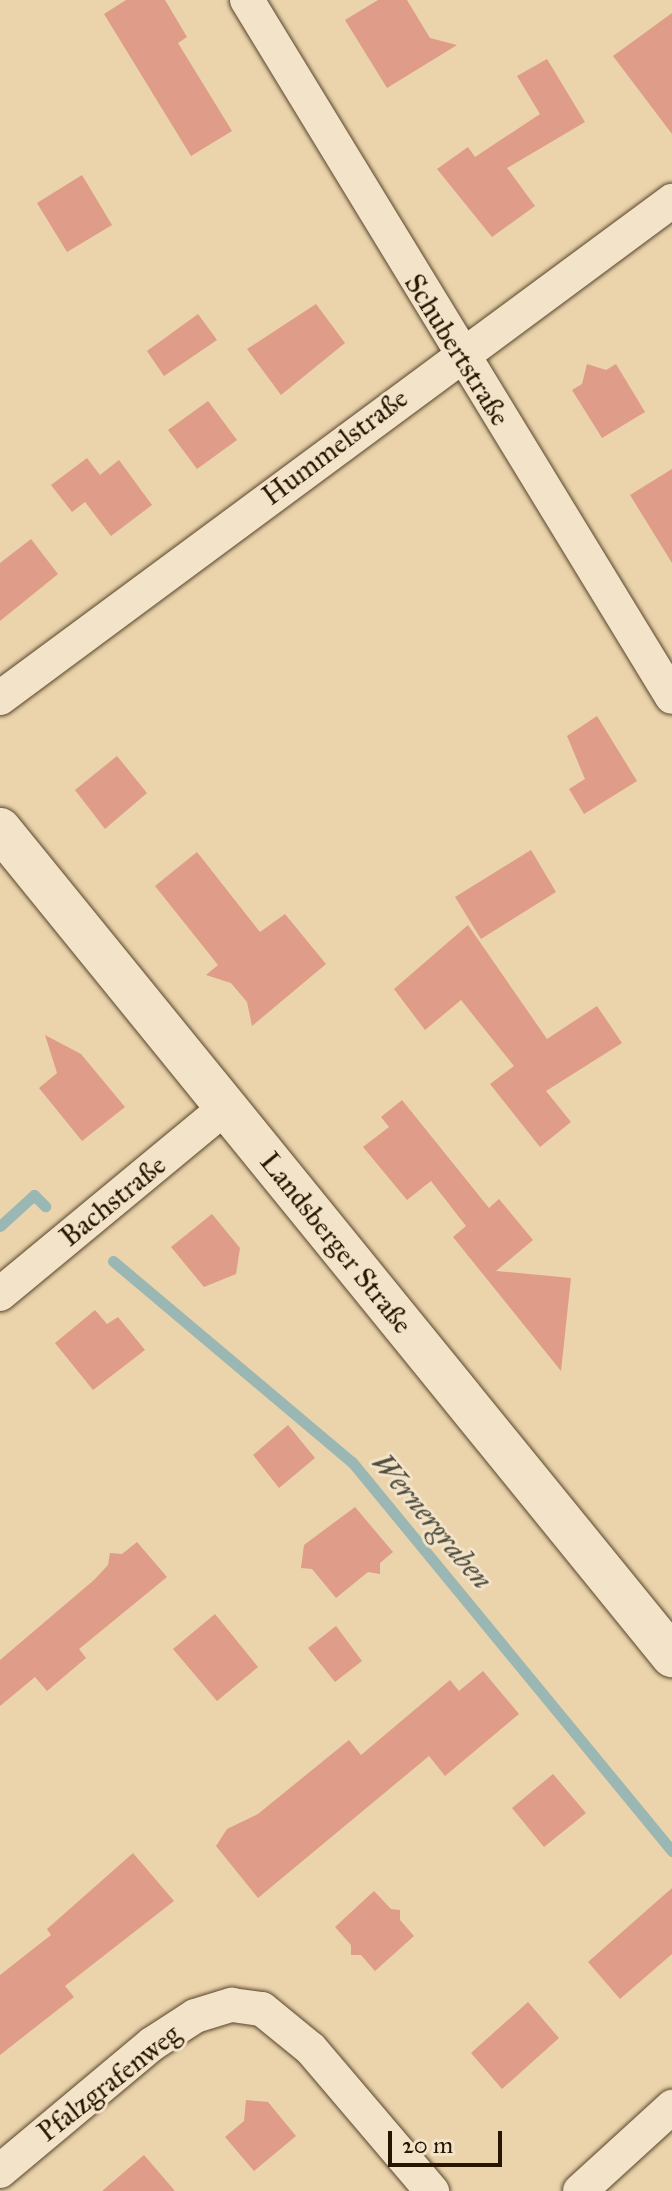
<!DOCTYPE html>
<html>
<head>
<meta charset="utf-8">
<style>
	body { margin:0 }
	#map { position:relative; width:672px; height:2191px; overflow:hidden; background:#ebd4ac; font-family:"IM FELL Great Primer",serif }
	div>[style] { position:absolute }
	.stream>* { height:11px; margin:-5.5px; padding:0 5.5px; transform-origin:5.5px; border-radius:5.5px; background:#9bb7b3 }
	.building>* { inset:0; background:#de9c89 }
	.roads { filter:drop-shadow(0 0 2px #58452b) drop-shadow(0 0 2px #58452b) }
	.minor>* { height:34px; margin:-17px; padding:0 17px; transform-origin:17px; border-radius:17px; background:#f2e3c9 }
	.tertiary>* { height:42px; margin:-21px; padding:0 21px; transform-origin:21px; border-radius:21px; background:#f2e3c9 }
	span { translate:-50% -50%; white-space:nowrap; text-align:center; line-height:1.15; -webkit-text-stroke:6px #f2e3c9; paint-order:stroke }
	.street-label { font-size:28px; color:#271500 }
	.water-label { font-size:30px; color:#504e3f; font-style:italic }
	.scale { position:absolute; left:388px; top:2131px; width:114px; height:36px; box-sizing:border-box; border:4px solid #271500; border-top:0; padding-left:10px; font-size:24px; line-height:28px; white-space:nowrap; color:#271500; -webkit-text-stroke:6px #f2e3c9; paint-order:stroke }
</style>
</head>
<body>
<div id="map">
	<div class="stream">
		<i style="left:0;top:1226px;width:46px;rotate:-42.4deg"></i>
		<i style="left:34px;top:1195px;width:16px;rotate:45deg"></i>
		<i style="left:113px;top:1261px;width:312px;rotate:40.1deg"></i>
		<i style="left:352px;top:1462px;width:504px;rotate:50.56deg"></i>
	</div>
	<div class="building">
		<i style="clip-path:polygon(126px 0,165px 0,187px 37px,178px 43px,232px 131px,191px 156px,104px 14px)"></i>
		<i style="clip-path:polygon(378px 0,407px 0,430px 38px,457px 45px,387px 88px,345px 20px)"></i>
		<i style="clip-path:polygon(672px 13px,672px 134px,613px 56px)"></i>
		<i style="clip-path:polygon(547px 59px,585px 122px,507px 168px,535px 206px,492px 237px,437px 169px,468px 147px,475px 157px,540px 114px,517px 76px)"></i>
		<i style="clip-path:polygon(82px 175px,112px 225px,67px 252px,37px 203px)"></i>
		<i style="clip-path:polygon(316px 304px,345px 343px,281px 395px,247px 349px)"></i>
		<i style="clip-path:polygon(198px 314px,217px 340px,164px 376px,147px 351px)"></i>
		<i style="clip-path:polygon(587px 364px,606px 370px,616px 364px,645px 412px,602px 438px,572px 390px,582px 384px)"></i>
		<i style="clip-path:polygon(208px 401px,237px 440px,197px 469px,168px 430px)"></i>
		<i style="clip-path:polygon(87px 458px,100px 475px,119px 460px,152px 505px,111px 536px,85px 502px,72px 512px,51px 485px)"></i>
		<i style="clip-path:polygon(672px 469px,672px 563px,630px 495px)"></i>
		<i style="clip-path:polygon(31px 539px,58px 574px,0 621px,0 563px)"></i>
		<i style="clip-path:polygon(597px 716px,637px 781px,584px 814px,569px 789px,585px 779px,567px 736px)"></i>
		<i style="clip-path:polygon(117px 756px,147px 793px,105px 829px,75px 790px)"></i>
		<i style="clip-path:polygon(531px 850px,556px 892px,481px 939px,455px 897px)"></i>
		<i style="clip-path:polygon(197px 852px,260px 932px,285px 914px,326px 964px,252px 1026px,247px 1002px,231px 983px,206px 975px,218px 965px,155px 886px)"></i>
		<i style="clip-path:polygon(468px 925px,547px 1039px,597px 1006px,622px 1043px,546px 1091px,571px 1122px,540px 1147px,490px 1084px,514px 1066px,461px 1000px,425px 1030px,394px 989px)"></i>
		<i style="clip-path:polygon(45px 1035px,81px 1054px,125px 1107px,82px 1141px,39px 1088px,57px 1073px)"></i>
		<i style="clip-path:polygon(402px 1100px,489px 1208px,499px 1199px,533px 1240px,496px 1271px,571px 1278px,561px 1371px,453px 1237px,466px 1226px,431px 1181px,407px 1200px,363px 1147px,389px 1127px,381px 1117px)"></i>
		<i style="clip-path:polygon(212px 1214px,240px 1248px,236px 1274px,204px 1287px,171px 1247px)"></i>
		<i style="clip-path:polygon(95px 1310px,107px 1324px,118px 1317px,145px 1350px,93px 1390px,55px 1343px)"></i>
		<i style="clip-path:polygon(288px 1425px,315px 1458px,279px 1488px,253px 1455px)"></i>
		<i style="clip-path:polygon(355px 1507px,393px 1552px,380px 1563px,380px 1574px,368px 1572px,336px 1598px,312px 1569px,301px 1568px,304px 1545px)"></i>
		<i style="clip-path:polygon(137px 1542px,167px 1577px,79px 1649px,86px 1658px,47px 1691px,35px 1677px,0 1706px,0 1660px,94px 1580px,108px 1565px,110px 1553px,122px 1554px)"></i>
		<i style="clip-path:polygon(215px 1614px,258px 1667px,217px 1701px,173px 1649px)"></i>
		<i style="clip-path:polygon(336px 1626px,362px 1661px,335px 1682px,308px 1648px)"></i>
		<i style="clip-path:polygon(483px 1671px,519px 1714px,445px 1776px,429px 1756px,258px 1898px,216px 1846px,227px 1829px,258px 1814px,349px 1740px,361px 1755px,450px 1680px,459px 1691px)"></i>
		<i style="clip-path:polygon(553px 1774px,586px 1813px,544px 1847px,512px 1808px)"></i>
		<i style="clip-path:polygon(133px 1853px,174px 1901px,65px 1986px,74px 1997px,0 2055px,0 1975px,51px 1935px,47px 1929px)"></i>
		<i style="clip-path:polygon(672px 1888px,672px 1954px,620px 1999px,588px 1962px)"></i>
		<i style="clip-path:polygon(374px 1891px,391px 1909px,400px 1910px,400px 1920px,414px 1936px,375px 1971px,361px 1955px,351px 1955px,351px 1945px,335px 1927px)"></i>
		<i style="clip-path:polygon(528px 2002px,559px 2038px,502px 2089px,471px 2053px)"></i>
		<i style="clip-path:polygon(246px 2100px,268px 2102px,296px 2136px,254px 2171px,225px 2137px,244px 2121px)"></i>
		<i style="clip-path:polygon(144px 2155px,175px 2191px,102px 2191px)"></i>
	</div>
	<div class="roads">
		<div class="minor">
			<i style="left:247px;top:0;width:816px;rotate:58.63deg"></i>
			<i style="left:0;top:698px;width:836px;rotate:-36.49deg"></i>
			<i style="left:0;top:1294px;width:293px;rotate:-39.6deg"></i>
			<i style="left:0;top:2171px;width:198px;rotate:-39.9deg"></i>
			<i style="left:152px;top:2044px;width:51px;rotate:-33.1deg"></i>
			<i style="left:195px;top:2016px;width:39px;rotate:-17deg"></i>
			<i style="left:232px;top:2005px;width:30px;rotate:8deg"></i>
			<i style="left:262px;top:2009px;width:63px;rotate:39.2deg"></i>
			<i style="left:311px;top:2049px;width:187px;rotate:49.6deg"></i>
			<i style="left:580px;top:2191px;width:125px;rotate:-42.4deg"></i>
		</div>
		<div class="tertiary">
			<i style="left:0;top:829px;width:1066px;rotate:50.9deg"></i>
		</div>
	</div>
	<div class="street-label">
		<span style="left:457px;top:350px;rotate:58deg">Schubertstraße</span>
		<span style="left:335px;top:447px;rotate:-37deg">Hummelstraße</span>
		<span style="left:113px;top:1201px;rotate:-39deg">Bachstraße</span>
		<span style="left:336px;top:1243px;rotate:51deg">Landsberger Straße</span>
		<span style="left:109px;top:2083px;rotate:-38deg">Pfalzgrafenweg</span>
	</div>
	<div class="water-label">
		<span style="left:432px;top:1521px;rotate:50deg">Wernergraben</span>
	</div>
	<div class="scale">20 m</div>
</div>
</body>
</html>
